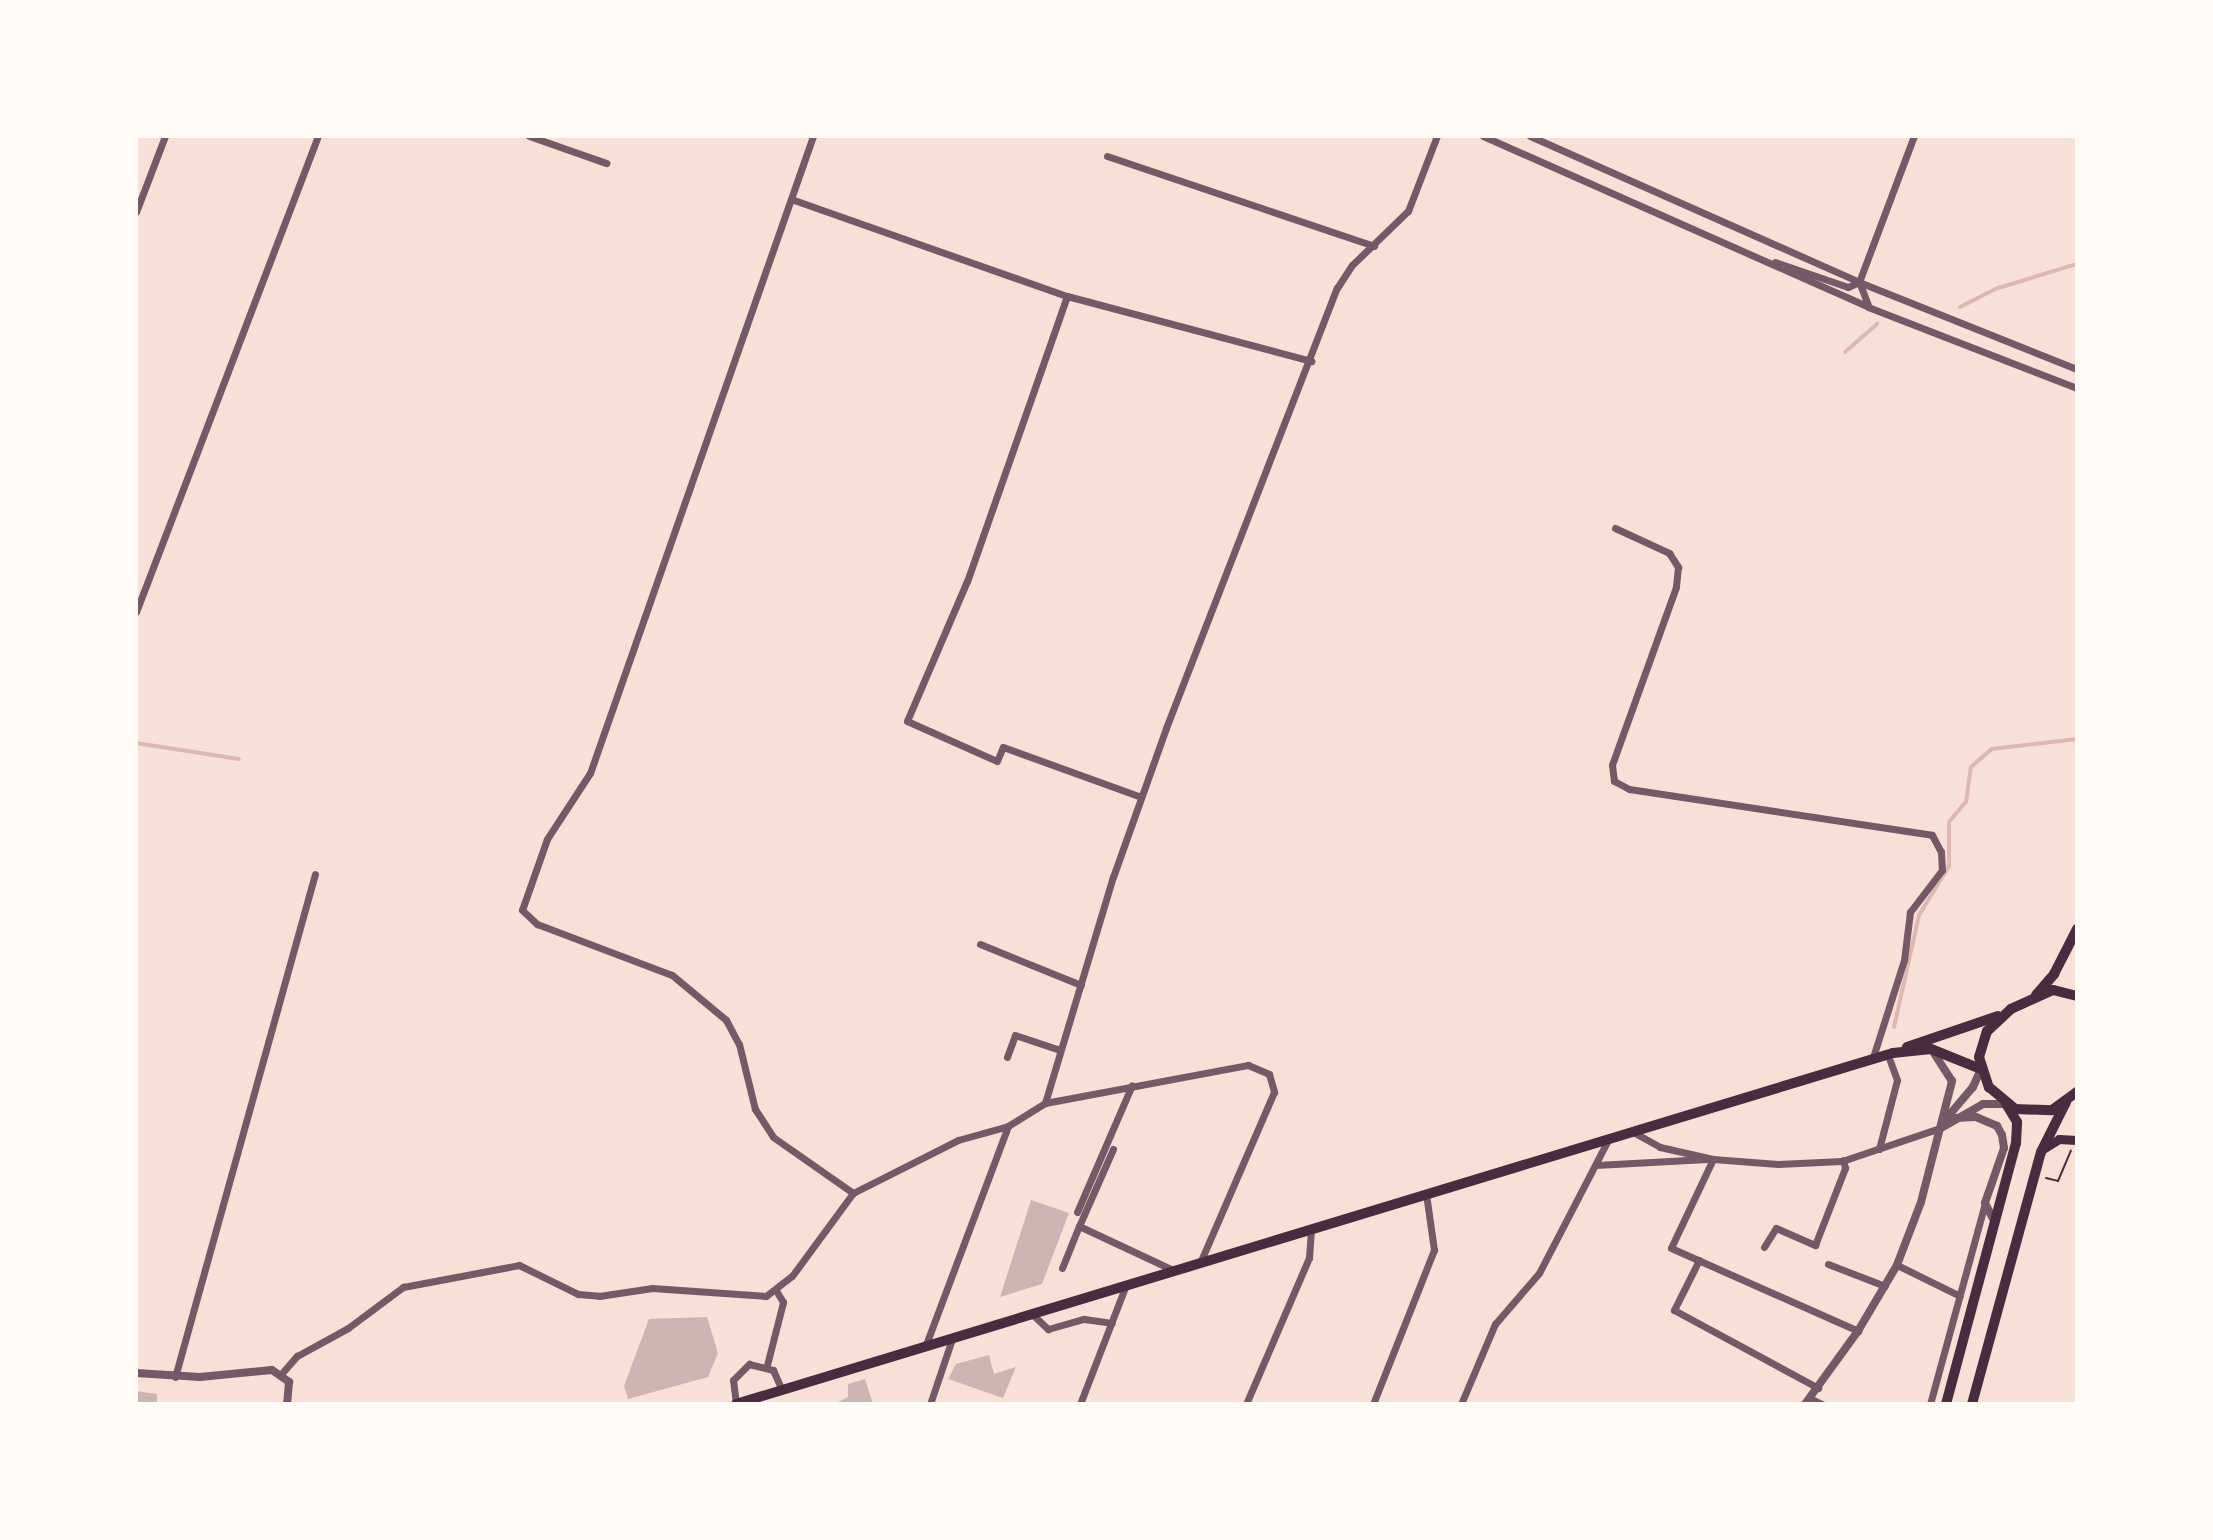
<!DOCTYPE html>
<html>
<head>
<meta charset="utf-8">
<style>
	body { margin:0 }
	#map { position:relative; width:2213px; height:1540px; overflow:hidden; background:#f7e1d7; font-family:Figtree,sans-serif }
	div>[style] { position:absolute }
	.stream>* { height:4px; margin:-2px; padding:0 2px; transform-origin:2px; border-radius:2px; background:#dcb8b0 }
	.building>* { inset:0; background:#ccb4b1 }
	.path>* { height:2px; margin:-1px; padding:0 1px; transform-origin:1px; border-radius:1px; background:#4a2c40 }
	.minor>* { height:7px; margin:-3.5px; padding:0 3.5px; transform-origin:3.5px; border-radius:3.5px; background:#755966 }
	.tertiary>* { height:8px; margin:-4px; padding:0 4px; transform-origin:4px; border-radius:4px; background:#755966 }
	.secondary>* { height:9px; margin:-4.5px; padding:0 4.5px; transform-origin:4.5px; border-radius:4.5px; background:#4a2c40 }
	.primary>* { height:10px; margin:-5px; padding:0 5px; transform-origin:5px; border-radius:5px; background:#4a2c40 }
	span { translate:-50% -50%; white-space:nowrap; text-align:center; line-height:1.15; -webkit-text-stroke:7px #fffaf5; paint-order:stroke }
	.frame { position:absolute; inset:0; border:138px solid #fffaf5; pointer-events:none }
</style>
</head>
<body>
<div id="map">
	<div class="stream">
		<i style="left:1960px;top:307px;width:39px;rotate:-27deg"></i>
		<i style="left:1995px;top:289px;width:86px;rotate:-17deg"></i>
		<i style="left:1845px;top:352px;width:43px;rotate:-41.2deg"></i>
		<i style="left:136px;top:743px;width:104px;rotate:8.8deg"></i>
		<i style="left:1894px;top:1027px;width:115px;rotate:-77.4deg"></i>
		<i style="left:1919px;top:915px;width:57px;rotate:-58.5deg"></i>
		<i style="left:1949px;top:866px;width:44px;rotate:-90deg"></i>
		<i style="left:1949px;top:822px;width:26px;rotate:-50deg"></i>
		<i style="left:1966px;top:802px;width:35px;rotate:-82deg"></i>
		<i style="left:1971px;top:767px;width:28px;rotate:-41deg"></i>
		<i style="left:1992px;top:749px;width:86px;rotate:-6.7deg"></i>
	</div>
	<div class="building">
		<i style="clip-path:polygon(1031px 1200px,1069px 1213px,1042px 1284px,1000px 1297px)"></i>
		<i style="clip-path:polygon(707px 1317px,718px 1353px,708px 1377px,628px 1399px,624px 1386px,649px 1319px)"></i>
		<i style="clip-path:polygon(989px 1355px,994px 1374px,1016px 1367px,1003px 1398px,948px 1379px,956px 1364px)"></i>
		<i style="clip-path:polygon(865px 1379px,873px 1404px,834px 1404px,848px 1397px,848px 1384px)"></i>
		<i style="clip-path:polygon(136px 1391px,157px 1394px,157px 1404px,136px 1404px)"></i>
	</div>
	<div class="path">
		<i style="left:2046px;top:1178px;width:12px;rotate:14deg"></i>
		<i style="left:2058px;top:1181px;width:33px;rotate:-67deg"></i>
	</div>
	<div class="minor">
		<i style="left:529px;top:136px;width:82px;rotate:19.3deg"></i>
		<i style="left:813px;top:136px;width:675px;rotate:109.29deg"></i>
		<i style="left:590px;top:773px;width:79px;rotate:123.1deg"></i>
		<i style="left:547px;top:839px;width:75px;rotate:109.4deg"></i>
		<i style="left:522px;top:910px;width:21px;rotate:43deg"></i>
		<i style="left:537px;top:924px;width:144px;rotate:20.7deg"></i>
		<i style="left:672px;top:975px;width:70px;rotate:39.8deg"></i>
		<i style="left:726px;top:1020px;width:27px;rotate:62deg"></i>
		<i style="left:739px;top:1044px;width:67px;rotate:76.2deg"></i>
		<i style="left:755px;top:1109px;width:33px;rotate:57deg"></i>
		<i style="left:773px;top:1137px;width:98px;rotate:35deg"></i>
		<i style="left:1483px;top:136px;width:421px;rotate:23.9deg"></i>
		<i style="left:1868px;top:307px;width:224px;rotate:21.2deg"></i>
		<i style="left:1530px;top:136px;width:360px;rotate:23.9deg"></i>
		<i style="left:1859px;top:282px;width:235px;rotate:21.8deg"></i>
		<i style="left:1107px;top:156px;width:282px;rotate:18.6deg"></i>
		<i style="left:791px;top:199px;width:293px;rotate:19.4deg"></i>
		<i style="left:1067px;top:296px;width:253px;rotate:14.9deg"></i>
		<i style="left:136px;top:212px;width:81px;rotate:-69.1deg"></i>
		<i style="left:1775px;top:262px;width:77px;rotate:18.9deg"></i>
		<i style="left:1848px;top:287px;width:12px;rotate:-24deg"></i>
		<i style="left:1067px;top:296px;width:302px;rotate:109.3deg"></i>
		<i style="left:967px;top:581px;width:152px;rotate:113.2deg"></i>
		<i style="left:907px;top:721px;width:98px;rotate:24deg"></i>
		<i style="left:997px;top:761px;width:15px;rotate:-67deg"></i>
		<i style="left:1003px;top:747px;width:147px;rotate:19.9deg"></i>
		<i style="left:1868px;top:305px;width:25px;rotate:-111deg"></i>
		<i style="left:1859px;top:282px;width:156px;rotate:-69.4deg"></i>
		<i style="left:1615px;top:528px;width:60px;rotate:24.8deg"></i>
		<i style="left:1669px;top:553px;width:17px;rotate:57deg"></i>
		<i style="left:1678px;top:567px;width:20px;rotate:96deg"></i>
		<i style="left:1676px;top:587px;width:189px;rotate:109.8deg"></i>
		<i style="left:1612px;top:765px;width:16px;rotate:83deg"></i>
		<i style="left:1614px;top:781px;width:17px;rotate:28deg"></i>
		<i style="left:1629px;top:789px;width:306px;rotate:8.6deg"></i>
		<i style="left:1932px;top:835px;width:19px;rotate:62deg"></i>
		<i style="left:1941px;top:852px;width:18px;rotate:87deg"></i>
		<i style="left:1942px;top:870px;width:53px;rotate:127.3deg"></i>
		<i style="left:1910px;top:912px;width:48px;rotate:97.1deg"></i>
		<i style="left:1904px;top:960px;width:105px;rotate:107.7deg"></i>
		<i style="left:136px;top:612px;width:510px;rotate:-69.08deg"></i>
		<i style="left:980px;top:944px;width:109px;rotate:22.1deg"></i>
		<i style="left:1007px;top:1057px;width:23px;rotate:-70deg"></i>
		<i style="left:1015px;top:1035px;width:47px;rotate:18.4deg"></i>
		<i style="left:1045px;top:1103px;width:236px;rotate:-73.3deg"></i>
		<i style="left:1113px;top:877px;width:158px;rotate:-70.4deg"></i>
		<i style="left:1166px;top:728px;width:472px;rotate:-68.8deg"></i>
		<i style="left:1337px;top:288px;width:27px;rotate:-57deg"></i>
		<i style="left:1352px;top:265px;width:78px;rotate:-44deg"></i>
		<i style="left:1408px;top:211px;width:80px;rotate:-68.9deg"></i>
		<i style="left:1633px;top:1132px;width:31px;rotate:29deg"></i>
		<i style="left:1660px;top:1147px;width:54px;rotate:12.8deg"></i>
		<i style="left:1713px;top:1159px;width:65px;rotate:4.4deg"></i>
		<i style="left:1778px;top:1164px;width:64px;rotate:-2.7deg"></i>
		<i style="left:1842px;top:1161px;width:103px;rotate:-18.6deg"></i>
		<i style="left:1113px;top:1149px;width:84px;rotate:113.8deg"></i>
		<i style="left:1079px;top:1226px;width:106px;rotate:25.1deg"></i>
		<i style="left:1879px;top:1149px;width:71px;rotate:-75.4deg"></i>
		<i style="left:1897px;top:1080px;width:27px;rotate:-110deg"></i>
		<i style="left:1713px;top:1159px;width:98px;rotate:115.3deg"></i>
		<i style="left:1671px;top:1248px;width:205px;rotate:23.9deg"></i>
		<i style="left:1596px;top:1165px;width:111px;rotate:-3.1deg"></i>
		<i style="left:1077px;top:1212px;width:138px;rotate:-66.6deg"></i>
		<i style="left:1764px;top:1247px;width:22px;rotate:-58deg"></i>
		<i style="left:1776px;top:1228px;width:43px;rotate:23.6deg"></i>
		<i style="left:1815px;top:1245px;width:83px;rotate:-68.7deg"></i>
		<i style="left:1845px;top:1168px;width:8px;rotate:-104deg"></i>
		<i style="left:1699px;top:1260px;width:56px;rotate:116.6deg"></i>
		<i style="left:1674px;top:1310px;width:164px;rotate:28.4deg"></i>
		<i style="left:1828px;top:1264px;width:61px;rotate:21.1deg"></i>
		<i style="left:1897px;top:1265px;width:70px;rotate:26.2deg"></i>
		<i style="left:1062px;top:1268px;width:45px;rotate:-68deg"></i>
		<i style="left:1033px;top:1315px;width:21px;rotate:43deg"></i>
		<i style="left:1048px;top:1329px;width:37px;rotate:-16deg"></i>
		<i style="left:1084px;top:1319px;width:28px;rotate:8deg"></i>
		<i style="left:925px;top:1347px;width:236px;rotate:-69.4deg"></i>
		<i style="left:767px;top:1365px;width:65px;rotate:-75.7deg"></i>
		<i style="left:783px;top:1302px;width:12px;rotate:-121deg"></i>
		<i style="left:282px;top:1373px;width:23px;rotate:-49deg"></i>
		<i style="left:297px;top:1356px;width:58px;rotate:-28.8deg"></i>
		<i style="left:348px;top:1328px;width:69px;rotate:-36.7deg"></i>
		<i style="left:403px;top:1287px;width:118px;rotate:-10.7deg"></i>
		<i style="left:519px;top:1265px;width:66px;rotate:26.2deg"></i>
		<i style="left:578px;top:1294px;width:21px;rotate:5deg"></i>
		<i style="left:599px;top:1296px;width:54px;rotate:-8.6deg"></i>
		<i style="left:652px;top:1288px;width:114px;rotate:4deg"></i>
		<i style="left:766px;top:1296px;width:33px;rotate:-38deg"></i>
		<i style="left:792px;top:1276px;width:103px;rotate:-53.7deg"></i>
		<i style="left:853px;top:1193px;width:118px;rotate:-26.8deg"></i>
		<i style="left:958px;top:1140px;width:52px;rotate:-15.6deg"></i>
		<i style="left:1008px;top:1126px;width:44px;rotate:-31.9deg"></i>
		<i style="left:1045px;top:1103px;width:207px;rotate:-10.6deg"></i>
		<i style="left:1248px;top:1065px;width:23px;rotate:23deg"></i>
		<i style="left:1269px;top:1074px;width:19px;rotate:74deg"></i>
		<i style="left:1274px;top:1092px;width:186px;rotate:113.4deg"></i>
		<i style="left:175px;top:1377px;width:522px;rotate:-74.45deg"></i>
		<i style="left:1809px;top:1398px;width:14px;rotate:25deg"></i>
		<i style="left:736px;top:1404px;width:24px;rotate:-97deg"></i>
		<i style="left:733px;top:1380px;width:23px;rotate:-45deg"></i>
		<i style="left:749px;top:1364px;width:25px;rotate:14deg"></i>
		<i style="left:773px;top:1370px;width:22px;rotate:66deg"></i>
		<i style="left:930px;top:1404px;width:69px;rotate:-71.3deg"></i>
		<i style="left:1080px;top:1404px;width:128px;rotate:-68.9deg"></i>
		<i style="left:1246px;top:1404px;width:159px;rotate:-66.7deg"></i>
		<i style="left:1309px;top:1258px;width:29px;rotate:-86deg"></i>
		<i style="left:1373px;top:1404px;width:166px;rotate:-68.4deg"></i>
		<i style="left:1434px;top:1250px;width:57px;rotate:-98.1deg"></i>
		<i style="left:1461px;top:1404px;width:87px;rotate:-67deg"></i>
		<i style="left:1495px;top:1324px;width:67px;rotate:-49.2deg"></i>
		<i style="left:1539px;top:1273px;width:150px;rotate:-62.6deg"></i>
		<i style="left:1930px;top:1404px;width:208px;rotate:-74.7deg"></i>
	</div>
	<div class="tertiary">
		<i style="left:1956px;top:1118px;width:20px;rotate:-3deg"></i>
		<i style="left:1976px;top:1117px;width:23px;rotate:23deg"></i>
		<i style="left:1997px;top:1126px;width:10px;rotate:61deg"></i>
		<i style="left:2002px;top:1135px;width:13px;rotate:81deg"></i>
		<i style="left:2004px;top:1148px;width:58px;rotate:109.1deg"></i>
		<i style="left:1985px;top:1203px;width:22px;rotate:63deg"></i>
		<i style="left:1945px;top:1120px;width:43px;rotate:-49.7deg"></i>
		<i style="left:1973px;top:1087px;width:20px;rotate:-66deg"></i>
		<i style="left:1941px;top:1128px;width:48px;rotate:-29.7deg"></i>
		<i style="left:1983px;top:1104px;width:23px"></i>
		<i style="left:136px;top:1373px;width:64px;rotate:3.6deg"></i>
		<i style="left:200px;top:1377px;width:72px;rotate:-5.6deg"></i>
		<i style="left:272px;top:1370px;width:21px;rotate:35deg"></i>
		<i style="left:289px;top:1382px;width:22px;rotate:95deg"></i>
		<i style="left:1805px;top:1404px;width:90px;rotate:-54deg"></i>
		<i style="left:1858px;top:1331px;width:77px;rotate:-59.4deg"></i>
		<i style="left:1897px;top:1265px;width:67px;rotate:-69.1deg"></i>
		<i style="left:1921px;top:1202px;width:125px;rotate:-75.6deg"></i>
		<i style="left:1952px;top:1081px;width:33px;rotate:-123deg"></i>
	</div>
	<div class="secondary">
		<i style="left:2043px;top:1149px;width:19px;rotate:-32deg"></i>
		<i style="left:2059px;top:1139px;width:18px;rotate:3deg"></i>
	</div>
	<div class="primary">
		<i style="left:2036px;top:995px;width:28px;rotate:-49deg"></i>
		<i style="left:2054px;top:974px;width:51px;rotate:-62.9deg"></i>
		<i style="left:2077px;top:996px;width:25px;rotate:-166deg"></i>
		<i style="left:2053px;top:990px;width:46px;rotate:155.7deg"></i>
		<i style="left:2011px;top:1009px;width:33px;rotate:137deg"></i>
		<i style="left:1987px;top:1031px;width:27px;rotate:107deg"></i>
		<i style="left:1979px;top:1057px;width:32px;rotate:72deg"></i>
		<i style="left:1989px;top:1087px;width:34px;rotate:40deg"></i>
		<i style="left:2015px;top:1109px;width:37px;rotate:2deg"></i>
		<i style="left:2052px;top:1110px;width:31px;rotate:-36deg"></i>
		<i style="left:1907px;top:1047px;width:96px;rotate:-18.8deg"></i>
		<i style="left:736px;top:1404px;width:1209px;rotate:-16.88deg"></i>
		<i style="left:1893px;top:1053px;width:38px;rotate:-6deg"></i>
		<i style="left:1931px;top:1049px;width:54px;rotate:21.8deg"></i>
		<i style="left:1946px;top:1404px;width:270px;rotate:-75deg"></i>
		<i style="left:2016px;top:1143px;width:21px;rotate:-87deg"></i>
		<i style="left:2017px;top:1122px;width:21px;rotate:-121deg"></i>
		<i style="left:1972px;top:1404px;width:261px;rotate:-74.7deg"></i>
		<i style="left:2041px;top:1152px;width:56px;rotate:-63.4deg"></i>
	</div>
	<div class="frame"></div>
</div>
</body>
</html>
